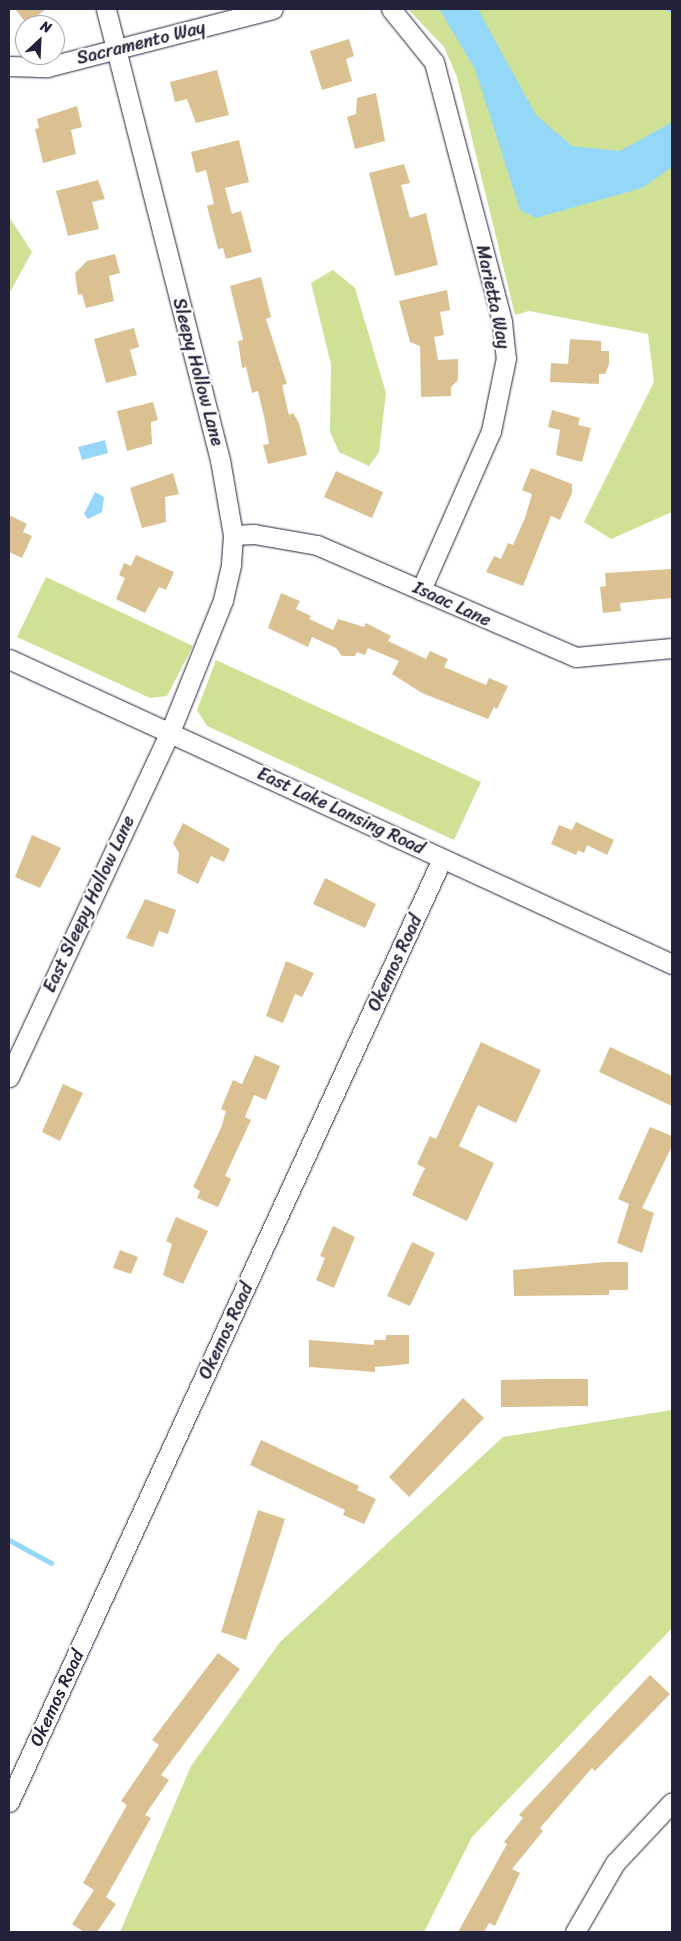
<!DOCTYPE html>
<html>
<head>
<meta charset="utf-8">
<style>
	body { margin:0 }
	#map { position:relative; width:681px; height:1941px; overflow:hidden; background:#fff; font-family:Sriracha,sans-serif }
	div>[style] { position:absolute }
	.green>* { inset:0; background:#cfe195 }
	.water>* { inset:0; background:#95d7f7 }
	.stream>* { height:5px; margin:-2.5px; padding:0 2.5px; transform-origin:2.5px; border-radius:2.5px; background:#95d7f7 }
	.building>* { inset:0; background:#dbc191 }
	.roads { filter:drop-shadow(0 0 1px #22223b) drop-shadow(0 0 1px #22223b) }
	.minor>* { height:19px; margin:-9.5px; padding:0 9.5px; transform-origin:9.5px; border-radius:9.5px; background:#fff }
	span { translate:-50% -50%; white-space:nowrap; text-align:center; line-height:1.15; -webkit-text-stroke:4.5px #fff; paint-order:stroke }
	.street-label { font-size:18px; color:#22223b }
	.frame { position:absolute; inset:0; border:10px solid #22223b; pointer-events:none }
	.north { position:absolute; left:15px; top:15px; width:50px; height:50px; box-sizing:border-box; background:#fff; border:1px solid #a7a7b1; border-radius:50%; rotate:25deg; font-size:14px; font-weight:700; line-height:20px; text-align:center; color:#22223b }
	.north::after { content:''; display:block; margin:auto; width:18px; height:22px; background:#22223b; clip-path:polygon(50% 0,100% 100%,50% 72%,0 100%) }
</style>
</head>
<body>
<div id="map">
	<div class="green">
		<i style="clip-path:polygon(408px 9px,672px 9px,672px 512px,611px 539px,584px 522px,654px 382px,648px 334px,529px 311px,515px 315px,457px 77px,444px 47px)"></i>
		<i style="clip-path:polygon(9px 217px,32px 252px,10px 292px,9px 292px)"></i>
		<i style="clip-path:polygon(333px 270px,355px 288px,386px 393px,379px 452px,369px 466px,339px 452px,330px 432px,331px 364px,311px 283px)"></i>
		<i style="clip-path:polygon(46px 577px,193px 646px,167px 696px,150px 698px,17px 637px)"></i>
		<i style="clip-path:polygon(216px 660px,481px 782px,454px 840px,207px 726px,197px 710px)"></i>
		<i style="clip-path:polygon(672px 1410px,672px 1628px,472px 1837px,424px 1932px,120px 1932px,191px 1766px,280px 1642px,503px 1437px)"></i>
	</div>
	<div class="water">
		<i style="clip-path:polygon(439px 9px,478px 9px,536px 115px,572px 146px,620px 151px,672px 122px,672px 167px,642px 188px,536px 218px,520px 210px,475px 69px)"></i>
		<i style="clip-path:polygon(105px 440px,108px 453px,82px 460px,78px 447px)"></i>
		<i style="clip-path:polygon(95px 492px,104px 497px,102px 512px,88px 519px,84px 514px)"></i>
	</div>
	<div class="stream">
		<i style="left:669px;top:9px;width:3px;rotate:18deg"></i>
		<i style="left:9px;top:1540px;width:48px;rotate:28.7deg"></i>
	</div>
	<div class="building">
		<i style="clip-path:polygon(15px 9px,46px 9px,27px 24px)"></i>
		<i style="clip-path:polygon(349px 39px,354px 56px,346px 59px,352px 81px,322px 90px,310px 51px)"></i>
		<i style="clip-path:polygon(217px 70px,229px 115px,196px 123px,187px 99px,175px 102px,170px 82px)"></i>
		<i style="clip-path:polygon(376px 93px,385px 141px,355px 149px,347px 117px,356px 114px,357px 98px)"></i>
		<i style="clip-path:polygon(77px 106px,82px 127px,71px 130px,76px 154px,43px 163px,35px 129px,39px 128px,37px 119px)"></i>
		<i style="clip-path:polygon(239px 140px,249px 182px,225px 188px,232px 214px,241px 211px,252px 252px,226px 259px,223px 248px,218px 249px,207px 206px,214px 204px,206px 170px,196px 173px,191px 152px)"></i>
		<i style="clip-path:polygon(404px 164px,410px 183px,401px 185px,410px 218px,426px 213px,438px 265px,395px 276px,369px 173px)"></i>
		<i style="clip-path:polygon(98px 180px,105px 199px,92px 202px,99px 229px,68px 236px,56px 191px)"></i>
		<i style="clip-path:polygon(115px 254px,120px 273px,109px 276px,114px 301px,86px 308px,82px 294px,78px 295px,75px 273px,87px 261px)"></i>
		<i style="clip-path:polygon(261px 277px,271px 317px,266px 319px,287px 384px,282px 385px,289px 415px,293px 413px,299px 423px,307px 455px,268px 464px,263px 445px,269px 444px,265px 421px,258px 391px,252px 393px,246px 367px,242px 368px,238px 341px,243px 340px,230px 286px)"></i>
		<i style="clip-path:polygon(447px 290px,450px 310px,440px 312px,444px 335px,434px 337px,438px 360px,458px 359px,458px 380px,451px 387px,451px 396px,421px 397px,420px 346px,410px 342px,399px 301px)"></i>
		<i style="clip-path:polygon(134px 328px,139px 347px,130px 350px,137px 375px,106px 383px,94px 339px)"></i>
		<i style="clip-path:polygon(570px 339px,601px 341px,601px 351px,609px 351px,609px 364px,605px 374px,599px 374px,599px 384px,550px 382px,551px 363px,568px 364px)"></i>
		<i style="clip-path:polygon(153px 402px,158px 420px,151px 422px,152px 444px,127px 451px,117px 411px)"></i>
		<i style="clip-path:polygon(552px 410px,580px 418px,578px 425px,591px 428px,582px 462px,556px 455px,560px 430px,548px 427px)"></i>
		<i style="clip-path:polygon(531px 468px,572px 484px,572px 493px,560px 520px,551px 516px,523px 586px,486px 572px,494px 556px,501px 559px,508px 543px,513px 545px,525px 518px,532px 494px,522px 490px)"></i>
		<i style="clip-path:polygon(336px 471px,383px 492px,372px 518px,324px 497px)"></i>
		<i style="clip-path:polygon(173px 473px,179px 494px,165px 497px,166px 522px,142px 528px,130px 488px)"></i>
		<i style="clip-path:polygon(9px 515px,27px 524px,23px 532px,32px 536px,22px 558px,9px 552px)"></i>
		<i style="clip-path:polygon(136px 555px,174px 572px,166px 590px,159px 587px,145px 613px,116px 599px,125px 578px,119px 575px,124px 563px,131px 566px)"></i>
		<i style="clip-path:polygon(672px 569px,672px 598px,620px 603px,621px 611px,603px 613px,600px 587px,606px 586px,605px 573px)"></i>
		<i style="clip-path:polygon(281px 593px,300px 601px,296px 609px,311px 616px,309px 619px,333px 630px,338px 619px,364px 627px,366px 623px,391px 636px,388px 641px,426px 659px,430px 651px,448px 659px,444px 667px,486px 685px,489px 678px,508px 686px,497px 709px,494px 707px,488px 719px,422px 693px,392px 674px,399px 661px,368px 648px,365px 655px,357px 652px,355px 656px,342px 656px,336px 648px,312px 637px,308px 647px,268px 628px)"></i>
		<i style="clip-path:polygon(576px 822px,614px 840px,607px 855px,587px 845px,584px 853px,578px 850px,576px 855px,551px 844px,559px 825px,572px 830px)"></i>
		<i style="clip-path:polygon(183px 823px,230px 849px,224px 862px,211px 856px,198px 884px,177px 873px,179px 853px,173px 843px)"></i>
		<i style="clip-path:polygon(32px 835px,61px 848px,40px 888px,15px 877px)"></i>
		<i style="clip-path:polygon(325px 878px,376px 904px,365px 928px,313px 904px)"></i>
		<i style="clip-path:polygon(145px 899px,176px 910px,168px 934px,159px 931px,153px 947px,126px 938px)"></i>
		<i style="clip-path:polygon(286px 961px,314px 973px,302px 997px,295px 994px,283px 1023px,266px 1016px)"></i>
		<i style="clip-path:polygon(481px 1042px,541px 1070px,516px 1123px,478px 1105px,459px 1146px,494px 1163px,467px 1221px,412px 1195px,425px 1168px,417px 1164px,430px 1136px,436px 1139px)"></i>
		<i style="clip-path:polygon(610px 1047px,672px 1076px,672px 1106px,599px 1072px)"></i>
		<i style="clip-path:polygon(255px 1055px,280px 1066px,266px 1100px,254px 1095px,245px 1117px,251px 1120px,225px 1176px,231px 1179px,218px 1207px,197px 1198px,200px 1191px,193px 1187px,221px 1128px,226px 1111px,221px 1109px,233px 1080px,242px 1084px)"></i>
		<i style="clip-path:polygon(63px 1084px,83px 1093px,60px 1141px,42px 1132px)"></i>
		<i style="clip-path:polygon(650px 1127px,672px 1136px,672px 1146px,642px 1208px,654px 1213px,642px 1253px,617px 1243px,629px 1204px,618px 1199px)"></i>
		<i style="clip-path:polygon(176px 1217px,208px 1231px,183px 1284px,163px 1275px,172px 1244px,166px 1241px)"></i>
		<i style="clip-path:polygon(333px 1226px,355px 1237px,334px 1288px,316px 1280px,325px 1258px,320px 1256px)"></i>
		<i style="clip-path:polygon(412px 1242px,435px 1253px,410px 1306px,387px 1296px)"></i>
		<i style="clip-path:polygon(120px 1250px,138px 1257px,131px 1274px,113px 1268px)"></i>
		<i style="clip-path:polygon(606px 1262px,628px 1262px,628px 1290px,609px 1290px,609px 1295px,514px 1296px,513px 1270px)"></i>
		<i style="clip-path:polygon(386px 1335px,409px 1335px,409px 1364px,375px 1367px,375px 1372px,309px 1367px,309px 1340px,374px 1345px,374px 1340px,386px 1340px)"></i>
		<i style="clip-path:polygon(545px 1379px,588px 1379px,588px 1406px,501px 1407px,501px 1380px)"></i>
		<i style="clip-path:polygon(463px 1398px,484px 1418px,409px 1497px,389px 1477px)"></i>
		<i style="clip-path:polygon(261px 1440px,359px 1486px,357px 1490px,376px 1499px,364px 1524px,343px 1515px,345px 1510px,250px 1465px)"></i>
		<i style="clip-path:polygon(258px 1510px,285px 1519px,246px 1640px,221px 1632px)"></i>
		<i style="clip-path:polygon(218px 1653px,240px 1669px,161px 1775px,169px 1780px,145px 1815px,151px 1818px,106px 1897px,116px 1904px,97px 1932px,84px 1932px,72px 1924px,94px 1890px,83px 1883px,127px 1805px,121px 1801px,159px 1745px,152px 1740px)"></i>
		<i style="clip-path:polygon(650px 1675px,670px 1694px,595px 1771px,592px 1768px,540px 1828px,543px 1831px,512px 1869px,520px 1873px,495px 1926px,489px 1923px,484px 1932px,458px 1932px,507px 1844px,504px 1842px,523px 1818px,519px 1815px)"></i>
	</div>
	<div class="roads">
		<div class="minor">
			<i style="left:391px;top:9px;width:68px;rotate:50.9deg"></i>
			<i style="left:434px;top:62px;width:269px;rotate:75.3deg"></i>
			<i style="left:502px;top:322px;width:36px;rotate:84deg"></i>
			<i style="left:506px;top:358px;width:75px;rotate:101.6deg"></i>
			<i style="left:491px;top:431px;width:174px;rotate:113.8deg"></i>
			<i style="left:9px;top:66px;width:38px;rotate:2deg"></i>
			<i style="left:47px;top:67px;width:233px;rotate:-14.4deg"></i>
			<i style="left:233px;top:535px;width:21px;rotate:-3deg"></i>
			<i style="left:254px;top:534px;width:64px;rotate:9.9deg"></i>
			<i style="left:317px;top:545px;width:282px;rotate:23.4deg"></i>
			<i style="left:576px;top:657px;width:96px;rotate:-5.4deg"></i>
			<i style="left:9px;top:659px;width:730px;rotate:24.7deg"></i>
			<i style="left:9px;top:1077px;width:381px;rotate:-65deg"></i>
			<i style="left:170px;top:732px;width:142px;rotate:-68.1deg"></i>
			<i style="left:223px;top:600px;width:37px;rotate:-77deg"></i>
			<i style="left:231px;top:564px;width:29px;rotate:-86deg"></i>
			<i style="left:233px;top:535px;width:76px;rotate:-99.8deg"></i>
			<i style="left:220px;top:460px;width:465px;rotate:-104.2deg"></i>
			<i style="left:9px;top:1802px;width:1038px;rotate:-65.34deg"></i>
			<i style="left:575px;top:1932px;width:80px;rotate:-59.9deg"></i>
			<i style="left:615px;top:1863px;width:83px;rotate:-46.9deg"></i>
		</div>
	</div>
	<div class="street-label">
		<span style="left:141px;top:43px;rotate:-14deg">Sacramento Way</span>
		<span style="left:493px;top:297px;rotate:78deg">Marietta Way</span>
		<span style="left:198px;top:372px;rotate:75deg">Sleepy Hollow Lane</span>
		<span style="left:452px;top:604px;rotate:25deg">Isaac Lane</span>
		<span style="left:341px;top:811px;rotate:25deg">East Lake Lansing Road</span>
		<span style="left:89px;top:904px;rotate:-65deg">East Sleepy Hollow Lane</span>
		<span style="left:395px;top:963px;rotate:-65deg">Okemos Road</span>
		<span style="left:226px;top:1331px;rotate:-65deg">Okemos Road</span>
		<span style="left:57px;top:1698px;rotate:-65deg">Okemos Road</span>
	</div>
	<div class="frame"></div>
	<div class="north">N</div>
</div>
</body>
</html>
